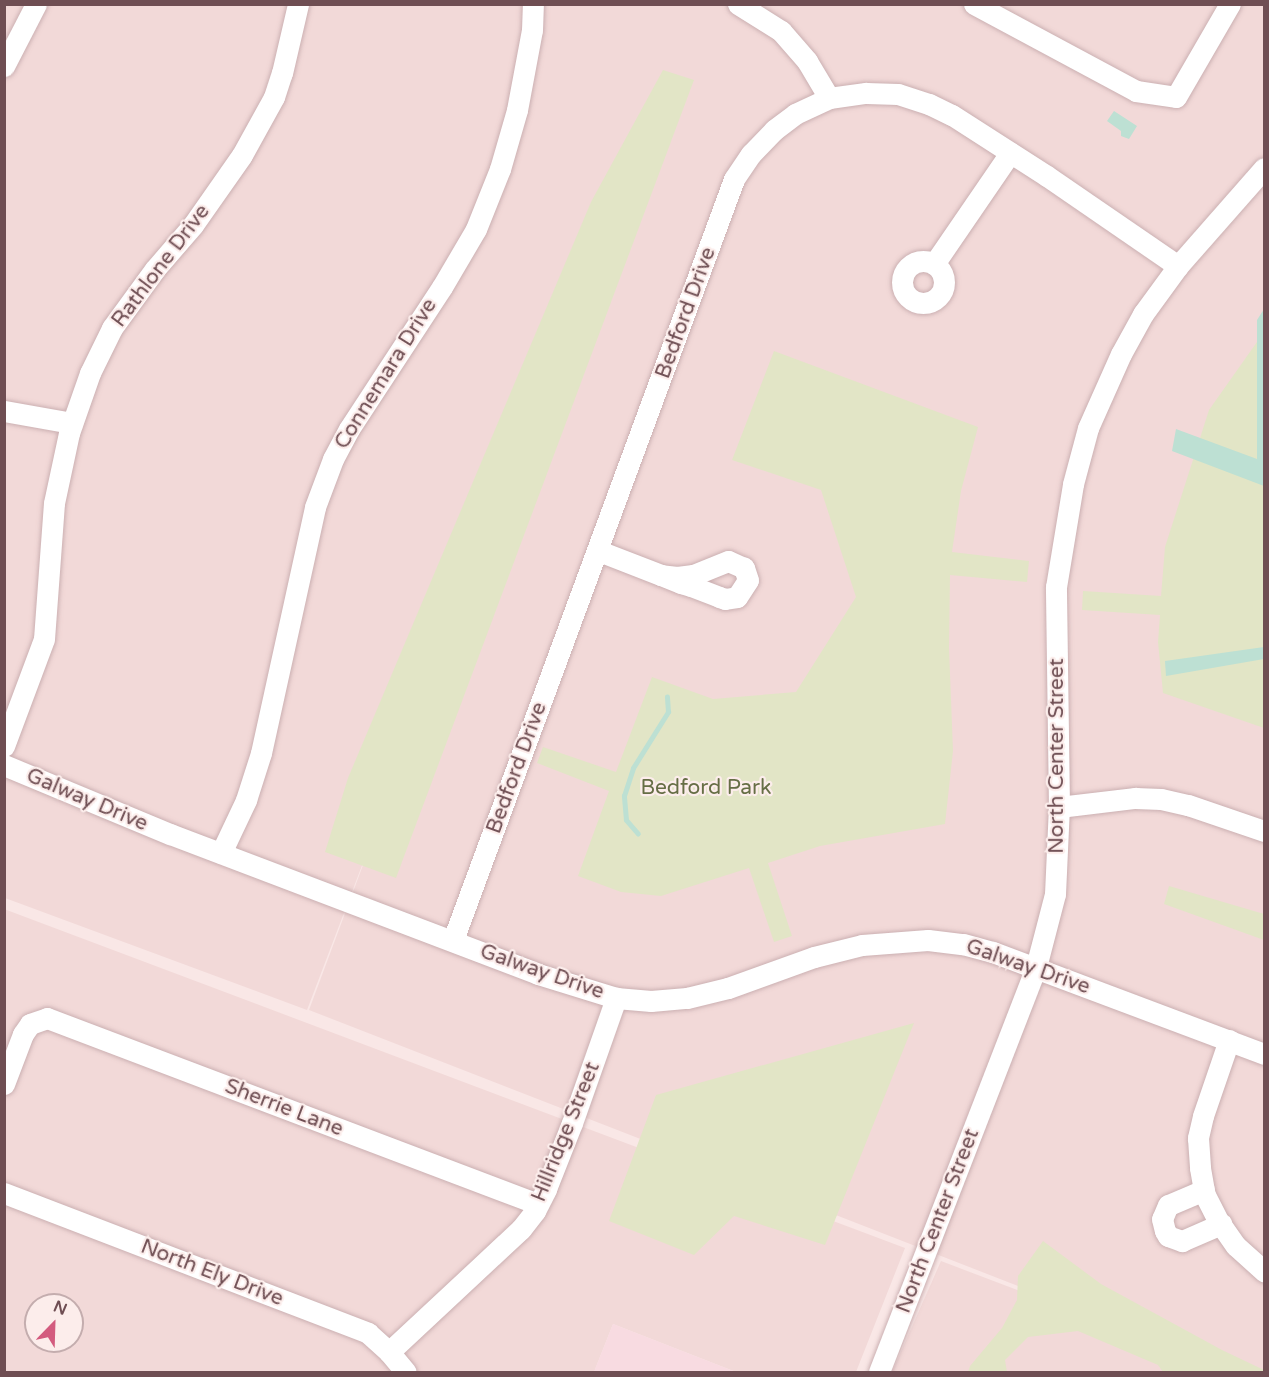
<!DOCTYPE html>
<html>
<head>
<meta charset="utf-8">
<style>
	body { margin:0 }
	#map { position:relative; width:1269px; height:1377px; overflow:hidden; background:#f9e7e6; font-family:"Varela Round",sans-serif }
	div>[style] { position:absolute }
	.residential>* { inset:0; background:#f2d9d8 }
	.commercial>* { inset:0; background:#f8dbe1 }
	.green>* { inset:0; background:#e2e5c6 }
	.water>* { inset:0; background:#bde0d3 }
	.stream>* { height:4.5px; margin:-2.25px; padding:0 2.25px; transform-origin:2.25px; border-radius:2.25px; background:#bde0d3 }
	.roads { filter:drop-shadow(0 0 2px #cbb0b2) drop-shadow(0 0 2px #cbb0b2) }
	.minor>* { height:21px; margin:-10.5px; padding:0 10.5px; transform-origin:10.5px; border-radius:10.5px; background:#fff }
	.minor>.ring { margin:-10.5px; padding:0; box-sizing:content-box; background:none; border:21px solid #fff; border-radius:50% }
	span { translate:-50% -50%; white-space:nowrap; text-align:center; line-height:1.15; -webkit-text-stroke:4.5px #fcedeb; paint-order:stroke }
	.street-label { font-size:21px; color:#6f4e53 }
	.park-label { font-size:21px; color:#666e45 }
	.frame { position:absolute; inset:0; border:6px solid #6f4e53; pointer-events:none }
	.north { position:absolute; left:24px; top:1293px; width:60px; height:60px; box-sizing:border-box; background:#fcedeb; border:2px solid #c4adae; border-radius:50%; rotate:23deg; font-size:16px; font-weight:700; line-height:24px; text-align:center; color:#6f4e53 }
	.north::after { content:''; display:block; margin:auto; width:21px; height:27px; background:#d35b7e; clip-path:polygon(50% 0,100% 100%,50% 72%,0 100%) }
</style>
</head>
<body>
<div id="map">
	<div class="residential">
		<i style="clip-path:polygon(4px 5px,1264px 5px,1264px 1372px,1239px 1372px,309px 1010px,401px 763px,307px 1010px,5px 898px)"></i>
		<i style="clip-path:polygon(evenodd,4px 909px,905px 1248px,856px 1372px,736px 1372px,613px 1324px,594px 1372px,5px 1372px,4px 909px,36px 1305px,72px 1305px,72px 1341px,36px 1341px,36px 1305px)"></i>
		<i style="clip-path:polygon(941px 1261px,1232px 1372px,892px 1372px)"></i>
	</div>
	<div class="commercial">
		<i style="clip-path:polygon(613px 1324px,736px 1372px,594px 1372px)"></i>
	</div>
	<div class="green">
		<i style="clip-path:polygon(663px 70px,694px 80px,396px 878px,325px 852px,348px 778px,591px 202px)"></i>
		<i style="clip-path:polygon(1264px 332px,1264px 728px,1163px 693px,1158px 642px,1160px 615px,1082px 610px,1083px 591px,1161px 596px,1165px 547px,1209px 410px)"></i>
		<i style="clip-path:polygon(774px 351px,978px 427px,961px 491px,952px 552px,1029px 561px,1027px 582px,950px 575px,949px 648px,953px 751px,945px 824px,820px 846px,768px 863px,792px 936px,774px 942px,749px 868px,661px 896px,621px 892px,578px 876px,609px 791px,537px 763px,543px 747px,616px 772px,652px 677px,713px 699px,796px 692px,856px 597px,821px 490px,732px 460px)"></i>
		<i style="clip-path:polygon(1169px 886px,1264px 914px,1264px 940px,1164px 904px)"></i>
		<i style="clip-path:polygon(914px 1023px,825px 1245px,734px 1216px,694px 1255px,609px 1221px,656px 1095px)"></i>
		<i style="clip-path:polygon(1043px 1241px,1101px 1284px,1222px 1350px,1264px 1370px,1264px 1372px,1163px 1372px,1158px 1365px,1078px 1331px,1028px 1337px,1005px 1360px,1007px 1372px,968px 1372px,970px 1366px,1002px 1328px,1017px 1300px,1018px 1276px)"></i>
	</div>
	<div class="water">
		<i style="clip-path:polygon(1114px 111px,1137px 126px,1129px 139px,1121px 136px,1121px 131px,1107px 121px)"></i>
		<i style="clip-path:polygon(1264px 309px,1264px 486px,1172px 451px,1176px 429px,1257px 459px,1257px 320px)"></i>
		<i style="clip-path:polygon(1264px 647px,1264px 659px,1166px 676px,1165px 661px)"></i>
	</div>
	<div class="stream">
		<i style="left:638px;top:834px;width:18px;rotate:-131deg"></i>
		<i style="left:626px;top:820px;width:24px;rotate:-95deg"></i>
		<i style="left:624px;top:796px;width:29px;rotate:-72deg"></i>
		<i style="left:633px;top:768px;width:66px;rotate:-58deg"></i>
		<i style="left:668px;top:712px;width:15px;rotate:-94deg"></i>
	</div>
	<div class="roads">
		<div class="minor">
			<i style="left:738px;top:4px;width:51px;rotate:32.1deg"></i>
			<i style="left:781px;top:31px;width:40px;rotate:49deg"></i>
			<i style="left:807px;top:61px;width:43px;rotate:59.3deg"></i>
			<i style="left:974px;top:4px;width:184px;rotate:28.2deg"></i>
			<i style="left:1136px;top:91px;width:40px;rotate:8.5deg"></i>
			<i style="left:1176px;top:97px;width:108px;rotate:-59.9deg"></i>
			<i style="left:4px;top:66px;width:70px;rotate:-62.7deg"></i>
			<i class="ring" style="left:902px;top:261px;width:21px;height:21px"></i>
			<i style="left:934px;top:264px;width:135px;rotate:-55.6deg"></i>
			<i style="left:4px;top:411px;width:69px;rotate:10deg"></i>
			<i style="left:599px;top:551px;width:66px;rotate:21.2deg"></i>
			<i style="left:661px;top:575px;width:22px;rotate:22deg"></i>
			<i style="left:681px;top:583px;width:10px;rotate:17deg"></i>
			<i style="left:691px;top:586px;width:30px;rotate:21deg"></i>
			<i style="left:719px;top:597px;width:6px;rotate:18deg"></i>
			<i style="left:725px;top:599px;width:12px;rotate:-9deg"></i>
			<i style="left:737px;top:597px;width:20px;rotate:-57deg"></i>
			<i style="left:748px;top:580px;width:13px;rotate:-108deg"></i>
			<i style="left:744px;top:568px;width:17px;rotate:-156deg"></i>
			<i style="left:728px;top:561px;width:38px;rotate:158deg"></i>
			<i style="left:693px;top:575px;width:16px;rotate:173deg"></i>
			<i style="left:677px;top:577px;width:16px;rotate:-173deg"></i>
			<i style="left:4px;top:746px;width:114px;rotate:-69.5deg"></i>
			<i style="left:44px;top:639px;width:136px;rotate:-85.8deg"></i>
			<i style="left:54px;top:503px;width:72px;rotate:-77.9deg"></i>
			<i style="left:69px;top:433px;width:64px;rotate:-70.7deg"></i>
			<i style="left:90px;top:373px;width:50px;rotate:-63.9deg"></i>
			<i style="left:112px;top:328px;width:73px;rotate:-53.9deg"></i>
			<i style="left:155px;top:269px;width:58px;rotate:-49.2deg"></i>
			<i style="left:193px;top:225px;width:85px;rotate:-55deg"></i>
			<i style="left:242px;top:155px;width:66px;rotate:-61.1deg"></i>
			<i style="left:274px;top:97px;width:25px;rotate:-72deg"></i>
			<i style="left:282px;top:73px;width:71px;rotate:-76.9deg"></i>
			<i style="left:4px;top:765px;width:180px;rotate:22.6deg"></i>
			<i style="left:170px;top:834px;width:394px;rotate:20.8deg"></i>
			<i style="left:538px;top:974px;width:82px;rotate:17.1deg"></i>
			<i style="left:616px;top:998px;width:35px;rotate:5deg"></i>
			<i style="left:651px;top:1001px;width:36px;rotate:-5deg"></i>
			<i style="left:687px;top:998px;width:42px;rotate:-13.7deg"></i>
			<i style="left:728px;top:988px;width:91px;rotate:-19.8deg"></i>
			<i style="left:814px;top:957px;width:49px;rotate:-14deg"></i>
			<i style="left:862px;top:945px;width:66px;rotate:-4.3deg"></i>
			<i style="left:928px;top:940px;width:35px;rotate:7deg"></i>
			<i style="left:963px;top:944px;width:31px;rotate:15deg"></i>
			<i style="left:993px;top:952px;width:290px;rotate:20.6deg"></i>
			<i style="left:1059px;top:807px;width:77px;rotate:-6.8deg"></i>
			<i style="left:1135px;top:798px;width:26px;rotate:2deg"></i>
			<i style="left:1161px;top:799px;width:28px;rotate:13deg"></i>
			<i style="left:1188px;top:805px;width:80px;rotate:18.9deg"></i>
			<i style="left:221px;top:853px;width:59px;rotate:-64.7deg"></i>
			<i style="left:246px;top:800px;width:49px;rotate:-72.3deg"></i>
			<i style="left:261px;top:753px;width:252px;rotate:-77.6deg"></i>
			<i style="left:315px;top:507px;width:51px;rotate:-69.4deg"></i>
			<i style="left:333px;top:459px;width:34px;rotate:-62deg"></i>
			<i style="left:349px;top:429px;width:170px;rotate:-56.8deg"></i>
			<i style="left:442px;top:287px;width:67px;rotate:-59.6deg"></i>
			<i style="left:476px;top:229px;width:65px;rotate:-68.2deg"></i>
			<i style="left:500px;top:169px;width:61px;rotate:-73.9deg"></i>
			<i style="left:517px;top:110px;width:81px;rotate:-79.4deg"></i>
			<i style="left:532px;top:30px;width:26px;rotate:-88deg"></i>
			<i style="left:453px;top:940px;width:811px;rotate:-69.73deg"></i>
			<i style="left:734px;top:179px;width:30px;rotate:-56deg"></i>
			<i style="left:751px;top:154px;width:33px;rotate:-46deg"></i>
			<i style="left:774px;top:130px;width:26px;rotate:-37deg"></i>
			<i style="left:795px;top:114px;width:38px;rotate:-25deg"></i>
			<i style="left:829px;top:98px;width:37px;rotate:-8deg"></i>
			<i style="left:866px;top:93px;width:32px;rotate:2deg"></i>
			<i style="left:898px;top:94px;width:33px;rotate:18deg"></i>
			<i style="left:929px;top:104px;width:25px;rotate:26deg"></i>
			<i style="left:952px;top:115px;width:113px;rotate:32.7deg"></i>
			<i style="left:1047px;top:176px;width:159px;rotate:34.5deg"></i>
			<i style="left:1229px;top:1040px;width:80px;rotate:108.9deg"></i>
			<i style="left:1203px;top:1116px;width:23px;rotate:103deg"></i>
			<i style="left:1198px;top:1138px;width:30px;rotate:86deg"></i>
			<i style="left:1200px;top:1168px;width:27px;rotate:80deg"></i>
			<i style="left:1205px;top:1195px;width:30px;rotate:63deg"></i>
			<i style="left:1219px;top:1222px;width:29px;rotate:55deg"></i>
			<i style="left:1236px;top:1246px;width:38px;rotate:42deg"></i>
			<i style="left:4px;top:1084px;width:53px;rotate:-69.2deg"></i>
			<i style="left:23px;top:1034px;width:12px;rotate:-55deg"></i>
			<i style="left:30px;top:1024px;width:18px;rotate:-19deg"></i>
			<i style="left:47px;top:1018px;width:525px;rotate:20.75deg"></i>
			<i style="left:1204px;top:1190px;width:39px;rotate:157deg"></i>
			<i style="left:1168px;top:1205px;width:15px;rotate:113deg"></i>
			<i style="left:1162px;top:1219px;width:12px;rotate:76deg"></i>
			<i style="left:1165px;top:1231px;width:6px;rotate:59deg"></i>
			<i style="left:1168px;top:1236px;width:15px;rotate:20deg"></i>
			<i style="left:1182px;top:1241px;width:43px;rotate:-23.6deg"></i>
			<i style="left:4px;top:1193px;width:390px;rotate:21deg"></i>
			<i style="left:368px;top:1333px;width:28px;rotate:42deg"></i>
			<i style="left:389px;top:1352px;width:26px;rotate:50deg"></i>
			<i style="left:389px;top:1352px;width:180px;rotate:-43deg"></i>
			<i style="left:521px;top:1229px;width:23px;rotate:-52deg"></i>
			<i style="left:535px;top:1211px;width:25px;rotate:-63deg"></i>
			<i style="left:546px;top:1189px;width:71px;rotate:-68.5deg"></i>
			<i style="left:572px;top:1123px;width:133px;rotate:-70.6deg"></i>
			<i style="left:879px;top:1372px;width:434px;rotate:-68.8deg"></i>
			<i style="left:1036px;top:967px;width:75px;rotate:-75.4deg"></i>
			<i style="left:1055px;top:894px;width:87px;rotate:-87.4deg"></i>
			<i style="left:1059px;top:807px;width:220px;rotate:-90.8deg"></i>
			<i style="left:1056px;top:587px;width:104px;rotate:-80.6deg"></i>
			<i style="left:1073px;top:484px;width:58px;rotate:-75deg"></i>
			<i style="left:1088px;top:428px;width:81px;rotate:-66deg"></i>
			<i style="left:1121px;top:354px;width:46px;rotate:-61.2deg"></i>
			<i style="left:1143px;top:314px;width:59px;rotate:-53.9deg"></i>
			<i style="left:1178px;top:266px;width:130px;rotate:-48.7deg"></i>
		</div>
	</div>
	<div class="street-label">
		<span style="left:161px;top:266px;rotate:-53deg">Rathlone Drive</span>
		<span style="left:686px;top:313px;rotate:-70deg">Bedford Drive</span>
		<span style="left:386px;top:374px;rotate:-58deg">Connemara Drive</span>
		<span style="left:1057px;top:756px;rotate:-90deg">North Center Street</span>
		<span style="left:517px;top:768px;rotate:-70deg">Bedford Drive</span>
		<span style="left:87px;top:800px;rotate:23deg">Galway Drive</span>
		<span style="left:1028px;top:967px;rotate:19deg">Galway Drive</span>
		<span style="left:542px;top:972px;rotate:19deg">Galway Drive</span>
		<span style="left:284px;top:1108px;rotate:21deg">Sherrie Lane</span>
		<span style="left:566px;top:1132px;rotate:-68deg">Hillridge Street</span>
		<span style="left:938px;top:1221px;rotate:-69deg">North Center Street</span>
		<span style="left:212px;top:1273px;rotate:21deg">North Ely Drive</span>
	</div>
	<div class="park-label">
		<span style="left:706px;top:788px">Bedford Park</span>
	</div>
	<div class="frame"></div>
	<div class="north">N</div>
</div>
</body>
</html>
